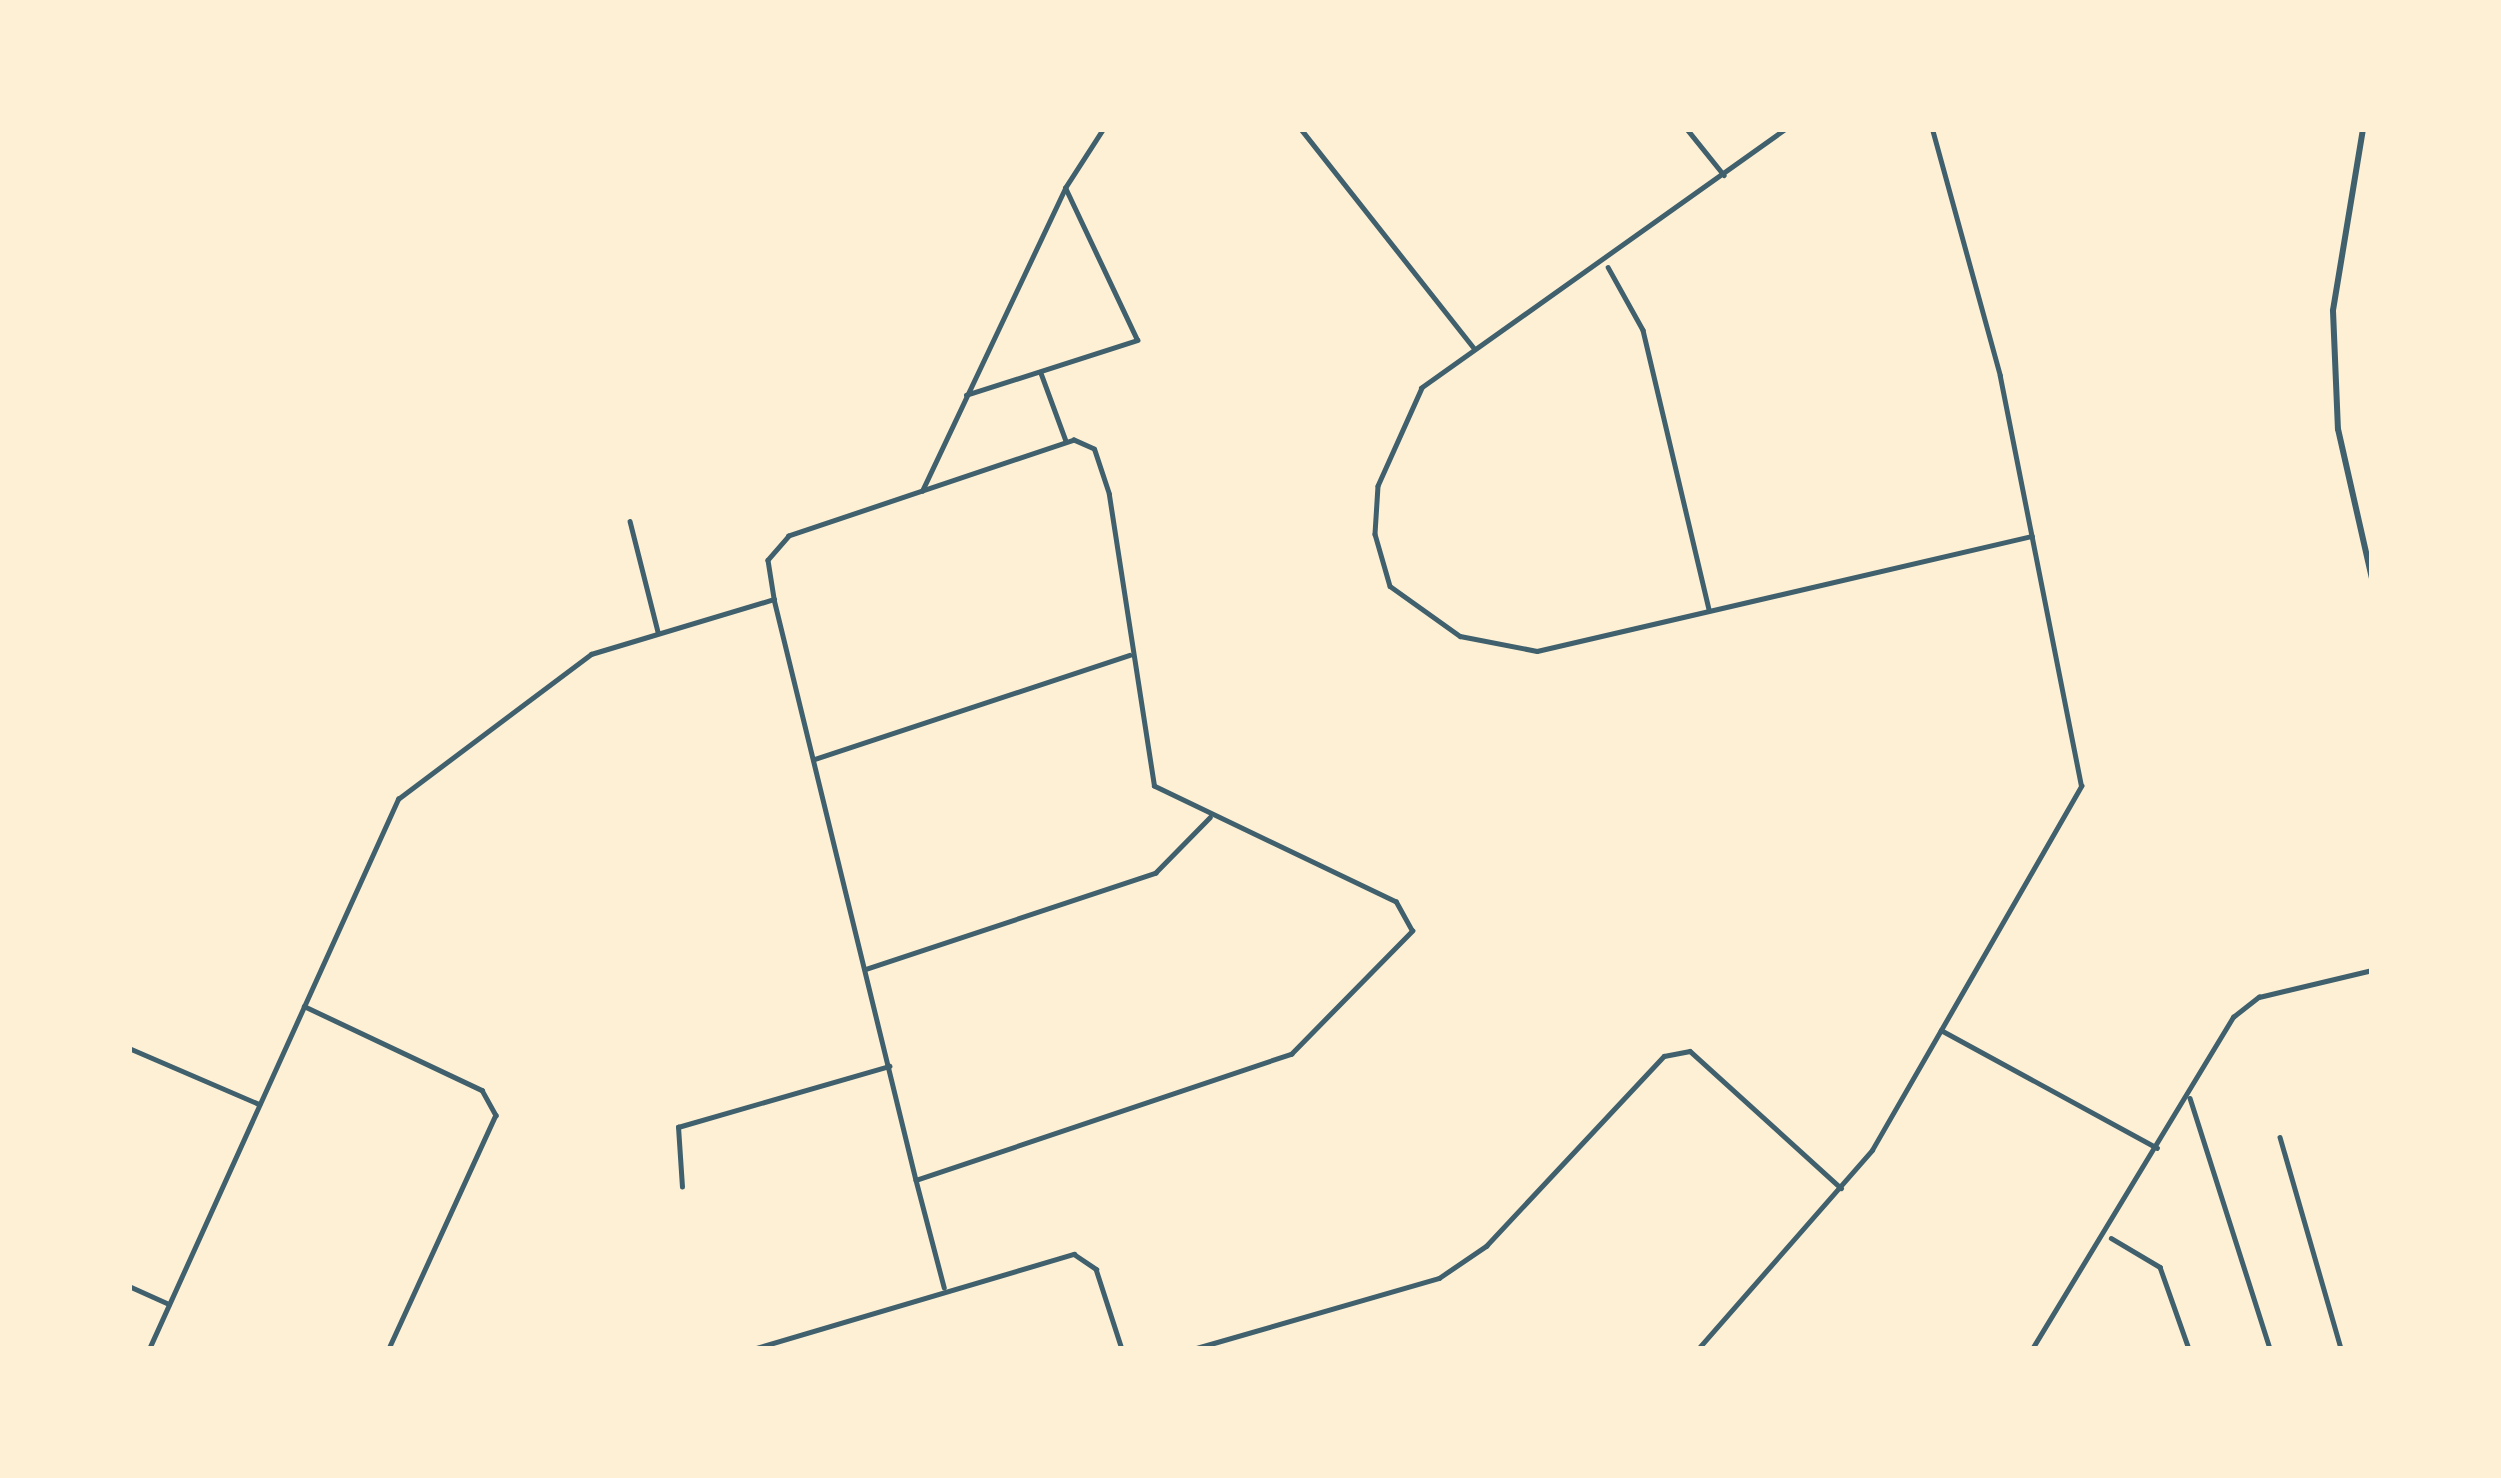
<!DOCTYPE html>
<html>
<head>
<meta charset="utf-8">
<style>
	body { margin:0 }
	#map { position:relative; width:2501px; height:1478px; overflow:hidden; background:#fdf0d5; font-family:"Titillium Web",sans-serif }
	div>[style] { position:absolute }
	.minor>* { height:4.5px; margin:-2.25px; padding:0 2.25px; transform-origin:2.25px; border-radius:2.25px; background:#3f606c }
	.tertiary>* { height:6px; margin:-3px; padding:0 3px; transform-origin:3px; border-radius:3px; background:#3f606c }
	span { translate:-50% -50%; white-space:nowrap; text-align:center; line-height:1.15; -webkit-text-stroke:12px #fdf0d5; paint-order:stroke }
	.frame { position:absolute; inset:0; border:132px solid #fdf0d5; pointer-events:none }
</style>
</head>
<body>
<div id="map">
	<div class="minor">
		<i style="left:1301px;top:129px;width:280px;rotate:51.7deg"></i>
		<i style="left:1687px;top:129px;width:59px;rotate:51.2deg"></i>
		<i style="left:1786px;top:129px;width:447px;rotate:144.6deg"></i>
		<i style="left:1422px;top:388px;width:107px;rotate:114.2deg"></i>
		<i style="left:1378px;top:486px;width:48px;rotate:93.6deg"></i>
		<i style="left:1375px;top:534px;width:54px;rotate:73.9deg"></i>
		<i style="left:1390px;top:586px;width:86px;rotate:35.5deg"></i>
		<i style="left:1460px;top:636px;width:78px;rotate:11deg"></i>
		<i style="left:1537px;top:651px;width:508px;rotate:-13.08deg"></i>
		<i style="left:1608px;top:267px;width:72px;rotate:60.9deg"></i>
		<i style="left:1643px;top:330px;width:288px;rotate:76.7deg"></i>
		<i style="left:1041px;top:373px;width:72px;rotate:69.8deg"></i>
		<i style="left:966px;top:395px;width:180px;rotate:-17.8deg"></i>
		<i style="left:1137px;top:340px;width:168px;rotate:-115.3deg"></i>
		<i style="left:1065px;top:188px;width:70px;rotate:-57.2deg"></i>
		<i style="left:922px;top:491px;width:335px;rotate:-64.7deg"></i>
		<i style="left:630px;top:521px;width:114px;rotate:75.8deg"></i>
		<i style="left:815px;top:759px;width:331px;rotate:-18.3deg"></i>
		<i style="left:866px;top:969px;width:305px;rotate:-18.4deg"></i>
		<i style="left:1155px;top:873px;width:78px;rotate:-45.5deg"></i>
		<i style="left:304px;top:1006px;width:197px;rotate:25.3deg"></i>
		<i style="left:482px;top:1090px;width:29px;rotate:61deg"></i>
		<i style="left:496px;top:1115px;width:257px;rotate:114.6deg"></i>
		<i style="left:1941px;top:1030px;width:246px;rotate:28.6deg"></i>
		<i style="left:129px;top:1048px;width:142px;rotate:23.3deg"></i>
		<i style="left:2190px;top:1098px;width:263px;rotate:72.3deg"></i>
		<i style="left:2280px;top:1137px;width:221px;rotate:73.9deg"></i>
		<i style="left:916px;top:1180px;width:396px;rotate:-18.6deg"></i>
		<i style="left:1291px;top:1054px;width:173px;rotate:-45.5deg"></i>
		<i style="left:1412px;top:931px;width:33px;rotate:-119deg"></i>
		<i style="left:1396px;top:902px;width:268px;rotate:-154.4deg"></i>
		<i style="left:1154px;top:786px;width:295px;rotate:-98.8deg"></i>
		<i style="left:1109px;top:494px;width:47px;rotate:-108.4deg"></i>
		<i style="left:1094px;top:449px;width:22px;rotate:-156deg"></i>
		<i style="left:1074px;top:440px;width:301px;rotate:161.4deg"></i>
		<i style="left:789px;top:536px;width:32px;rotate:131deg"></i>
		<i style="left:768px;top:560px;width:39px;rotate:81deg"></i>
		<i style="left:774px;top:599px;width:598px;rotate:76.27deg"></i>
		<i style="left:916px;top:1180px;width:111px;rotate:75.3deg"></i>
		<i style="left:682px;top:1187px;width:60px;rotate:-93.8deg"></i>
		<i style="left:678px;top:1127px;width:220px;rotate:-16.1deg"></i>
		<i style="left:2111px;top:1238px;width:57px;rotate:30.6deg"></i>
		<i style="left:2160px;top:1267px;width:87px;rotate:70.5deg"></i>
		<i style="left:129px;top:1286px;width:44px;rotate:24.2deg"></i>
		<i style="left:149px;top:1349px;width:604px;rotate:-65.64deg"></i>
		<i style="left:398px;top:799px;width:241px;rotate:-36.9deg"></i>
		<i style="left:591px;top:654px;width:191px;rotate:-16.7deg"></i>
		<i style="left:753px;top:1349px;width:335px;rotate:-16.5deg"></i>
		<i style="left:1074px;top:1254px;width:27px;rotate:34deg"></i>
		<i style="left:1096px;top:1269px;width:84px;rotate:72deg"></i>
		<i style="left:1193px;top:1349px;width:256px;rotate:-16.1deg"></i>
		<i style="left:1439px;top:1278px;width:57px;rotate:-34.2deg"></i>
		<i style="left:1486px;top:1246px;width:260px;rotate:-46.9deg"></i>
		<i style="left:1664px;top:1056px;width:26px;rotate:-11deg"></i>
		<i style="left:1690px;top:1051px;width:204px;rotate:42.2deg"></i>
		<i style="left:1698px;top:1349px;width:264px;rotate:-48.8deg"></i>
		<i style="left:1872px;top:1150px;width:420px;rotate:-60.1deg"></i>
		<i style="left:2081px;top:786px;width:418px;rotate:-101.2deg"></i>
		<i style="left:2000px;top:376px;width:256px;rotate:-105.4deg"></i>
		<i style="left:2032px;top:1349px;width:388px;rotate:-58.8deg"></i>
		<i style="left:2233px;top:1017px;width:33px;rotate:-38deg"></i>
		<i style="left:2259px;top:997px;width:116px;rotate:-13.4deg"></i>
	</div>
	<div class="tertiary">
		<i style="left:2363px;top:129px;width:184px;rotate:99.4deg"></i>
		<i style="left:2333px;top:311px;width:118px;rotate:87.6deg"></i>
		<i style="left:2338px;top:429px;width:154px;rotate:77.2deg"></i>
	</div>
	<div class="frame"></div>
</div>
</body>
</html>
